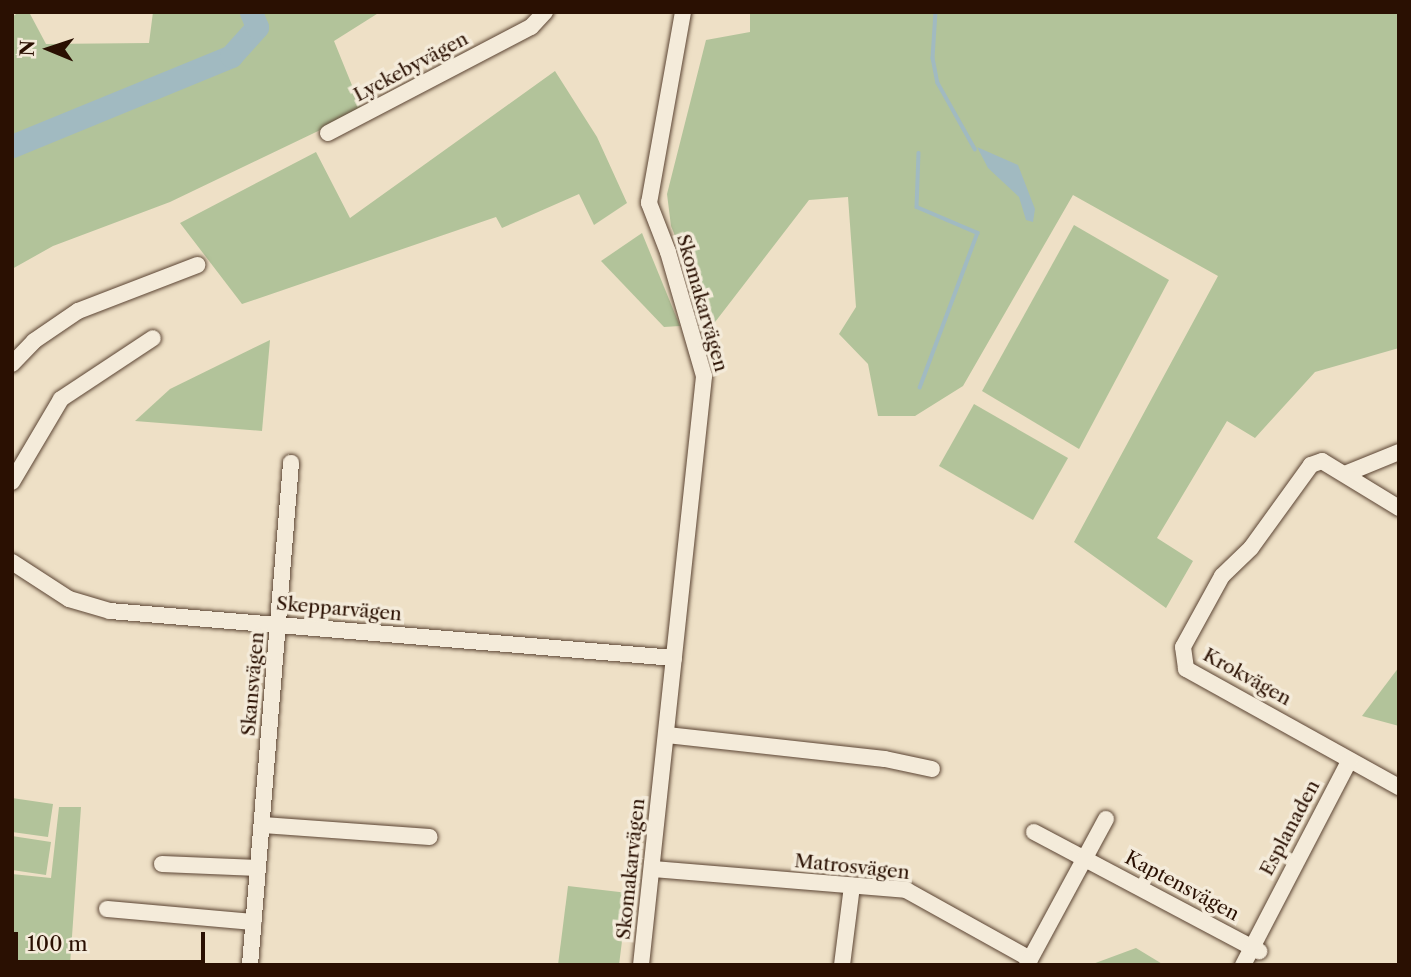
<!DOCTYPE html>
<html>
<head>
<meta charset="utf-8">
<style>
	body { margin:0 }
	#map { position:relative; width:1411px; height:977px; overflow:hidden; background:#eee0c6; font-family:"Libre Caslon Text",serif }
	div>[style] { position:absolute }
	.green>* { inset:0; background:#b2c39a }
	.water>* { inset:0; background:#a1bac1 }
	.stream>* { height:3.5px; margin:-1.75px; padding:0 1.75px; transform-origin:1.75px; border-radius:1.75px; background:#a1bac1 }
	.river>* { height:23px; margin:-11.5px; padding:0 11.5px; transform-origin:11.5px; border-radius:11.5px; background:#a1bac1 }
	.roads { filter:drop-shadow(0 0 2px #5b4433) drop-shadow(0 0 2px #5b4433) }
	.street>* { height:16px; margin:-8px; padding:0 8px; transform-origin:8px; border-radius:8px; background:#f4ebda }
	span { translate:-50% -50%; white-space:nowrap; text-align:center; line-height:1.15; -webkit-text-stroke:7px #f4ebda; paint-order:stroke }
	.street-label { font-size:19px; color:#2a1002 }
	.frame { position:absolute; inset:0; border:14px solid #2a1002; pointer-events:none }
	.north { position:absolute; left:14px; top:14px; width:70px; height:70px; -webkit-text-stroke:5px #f4ebda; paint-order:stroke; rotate:272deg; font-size:19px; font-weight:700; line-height:28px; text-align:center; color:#2a1002 }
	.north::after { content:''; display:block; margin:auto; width:24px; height:32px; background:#2a1002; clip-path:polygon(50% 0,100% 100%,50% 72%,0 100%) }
	.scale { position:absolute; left:14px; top:932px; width:191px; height:32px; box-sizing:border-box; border:4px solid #2a1002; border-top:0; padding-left:9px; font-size:21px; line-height:24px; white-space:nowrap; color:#2a1002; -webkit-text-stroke:5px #f4ebda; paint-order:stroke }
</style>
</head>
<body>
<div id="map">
	<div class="green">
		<i style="clip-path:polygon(19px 12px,29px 12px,46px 44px,149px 43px,153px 12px,380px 12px,334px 41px,362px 110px,170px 202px,53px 246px,12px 269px,12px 17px)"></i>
		<i style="clip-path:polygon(750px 12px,1399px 12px,1399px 348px,1315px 372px,1255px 438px,1227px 421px,1157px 538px,1193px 561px,1166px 608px,1074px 542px,1218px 276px,1073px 195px,963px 386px,915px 416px,878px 416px,868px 364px,839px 334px,856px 307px,848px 197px,809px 200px,712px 326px,671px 226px,667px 194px,706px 40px,750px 32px)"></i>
		<i style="clip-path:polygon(555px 71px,597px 137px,627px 203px,594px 225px,579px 194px,502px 228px,496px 217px,242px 304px,180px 223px,316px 152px,350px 218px)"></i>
		<i style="clip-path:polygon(1074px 225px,1169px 280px,1079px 449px,982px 391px)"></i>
		<i style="clip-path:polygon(642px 233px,680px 326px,664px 327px,601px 261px)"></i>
		<i style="clip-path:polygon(270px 340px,262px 431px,135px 421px,170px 389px)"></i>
		<i style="clip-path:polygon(974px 404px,1068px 458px,1033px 520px,939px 466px)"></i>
		<i style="clip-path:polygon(1399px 667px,1399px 726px,1362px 716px)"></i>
		<i style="clip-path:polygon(12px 798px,53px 804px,48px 837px,12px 832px)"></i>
		<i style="clip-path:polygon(59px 807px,81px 807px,70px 965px,12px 965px,12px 874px,51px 878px)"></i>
		<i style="clip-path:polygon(12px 836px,51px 842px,46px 875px,12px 870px)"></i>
		<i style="clip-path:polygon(568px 886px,628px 893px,619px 965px,558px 965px)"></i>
		<i style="clip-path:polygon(1136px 948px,1164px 965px,1090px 965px)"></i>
	</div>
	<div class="water">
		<i style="clip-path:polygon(977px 147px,1018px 165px,1035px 209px,1033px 222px,1026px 220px,1019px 197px,988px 168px)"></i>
	</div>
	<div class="stream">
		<i style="left:936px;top:12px;width:46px;rotate:93.7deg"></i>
		<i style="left:933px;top:58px;width:25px;rotate:79deg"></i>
		<i style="left:938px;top:83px;width:76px;rotate:60.7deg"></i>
		<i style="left:919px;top:153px;width:54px;rotate:92.1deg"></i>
		<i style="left:917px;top:207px;width:66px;rotate:23.1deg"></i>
		<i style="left:978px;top:233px;width:165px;rotate:110.5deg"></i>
	</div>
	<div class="river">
		<i style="left:12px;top:146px;width:237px;rotate:-22.3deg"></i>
		<i style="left:231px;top:56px;width:39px;rotate:-48deg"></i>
		<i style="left:257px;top:27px;width:16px;rotate:-112deg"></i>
	</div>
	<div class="roads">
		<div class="street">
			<i style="left:328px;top:133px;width:229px;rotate:-27.6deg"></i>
			<i style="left:531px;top:27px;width:21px;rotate:-47deg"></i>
			<i style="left:12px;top:364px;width:32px;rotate:-46deg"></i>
			<i style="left:34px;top:341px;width:53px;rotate:-34.3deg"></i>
			<i style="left:78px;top:311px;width:128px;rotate:-21.1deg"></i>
			<i style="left:1345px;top:474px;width:58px;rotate:-22.2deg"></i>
			<i style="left:12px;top:482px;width:96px;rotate:-59.4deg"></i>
			<i style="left:61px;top:399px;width:110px;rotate:-33.5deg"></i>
			<i style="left:1399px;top:508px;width:90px;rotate:-148.6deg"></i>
			<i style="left:1322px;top:461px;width:12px;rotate:160deg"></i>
			<i style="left:1311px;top:465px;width:102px;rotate:125.9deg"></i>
			<i style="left:1251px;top:548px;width:40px;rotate:136deg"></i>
			<i style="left:1222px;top:576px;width:81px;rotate:118.8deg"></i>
			<i style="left:1183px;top:647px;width:22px;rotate:82deg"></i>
			<i style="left:1186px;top:669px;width:244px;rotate:29deg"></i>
			<i style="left:12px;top:562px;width:68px;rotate:33deg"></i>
			<i style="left:69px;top:599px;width:43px;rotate:16.3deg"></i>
			<i style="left:110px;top:611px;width:566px;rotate:4.76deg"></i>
			<i style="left:667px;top:735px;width:219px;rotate:6.3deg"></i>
			<i style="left:885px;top:759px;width:48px;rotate:12deg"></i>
			<i style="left:263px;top:825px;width:167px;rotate:4.1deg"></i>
			<i style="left:1034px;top:832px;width:255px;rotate:27.9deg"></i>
			<i style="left:162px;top:864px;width:96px;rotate:2.4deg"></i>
			<i style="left:652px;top:869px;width:255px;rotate:4.7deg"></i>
			<i style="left:906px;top:890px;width:142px;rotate:29.1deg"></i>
			<i style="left:107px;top:909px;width:147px;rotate:5.1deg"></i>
			<i style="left:250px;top:965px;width:504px;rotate:-85.33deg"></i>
			<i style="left:641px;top:965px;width:592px;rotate:-83.89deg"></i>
			<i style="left:704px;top:376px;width:129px;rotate:-106.2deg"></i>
			<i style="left:668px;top:252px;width:53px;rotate:-111.2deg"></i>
			<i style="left:649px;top:203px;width:194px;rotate:-79.9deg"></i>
			<i style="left:842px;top:965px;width:80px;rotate:-82.8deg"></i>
			<i style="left:1027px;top:965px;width:166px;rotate:-61.6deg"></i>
			<i style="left:1243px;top:965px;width:230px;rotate:-62.5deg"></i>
		</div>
	</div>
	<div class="street-label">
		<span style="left:411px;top:67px;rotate:-28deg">Lyckebyvägen</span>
		<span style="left:702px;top:303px;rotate:74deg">Skomakarvägen</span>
		<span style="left:339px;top:609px;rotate:5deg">Skepparvägen</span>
		<span style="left:1247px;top:677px;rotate:29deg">Krokvägen</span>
		<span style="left:253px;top:684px;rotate:-85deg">Skansvägen</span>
		<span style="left:1290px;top:828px;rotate:-62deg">Esplanaden</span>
		<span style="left:852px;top:867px;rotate:6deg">Matrosvägen</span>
		<span style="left:631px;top:869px;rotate:-84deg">Skomakarvägen</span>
		<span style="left:1182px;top:886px;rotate:28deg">Kaptensvägen</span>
	</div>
	<div class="frame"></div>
	<div class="north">N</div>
	<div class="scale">100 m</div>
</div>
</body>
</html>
